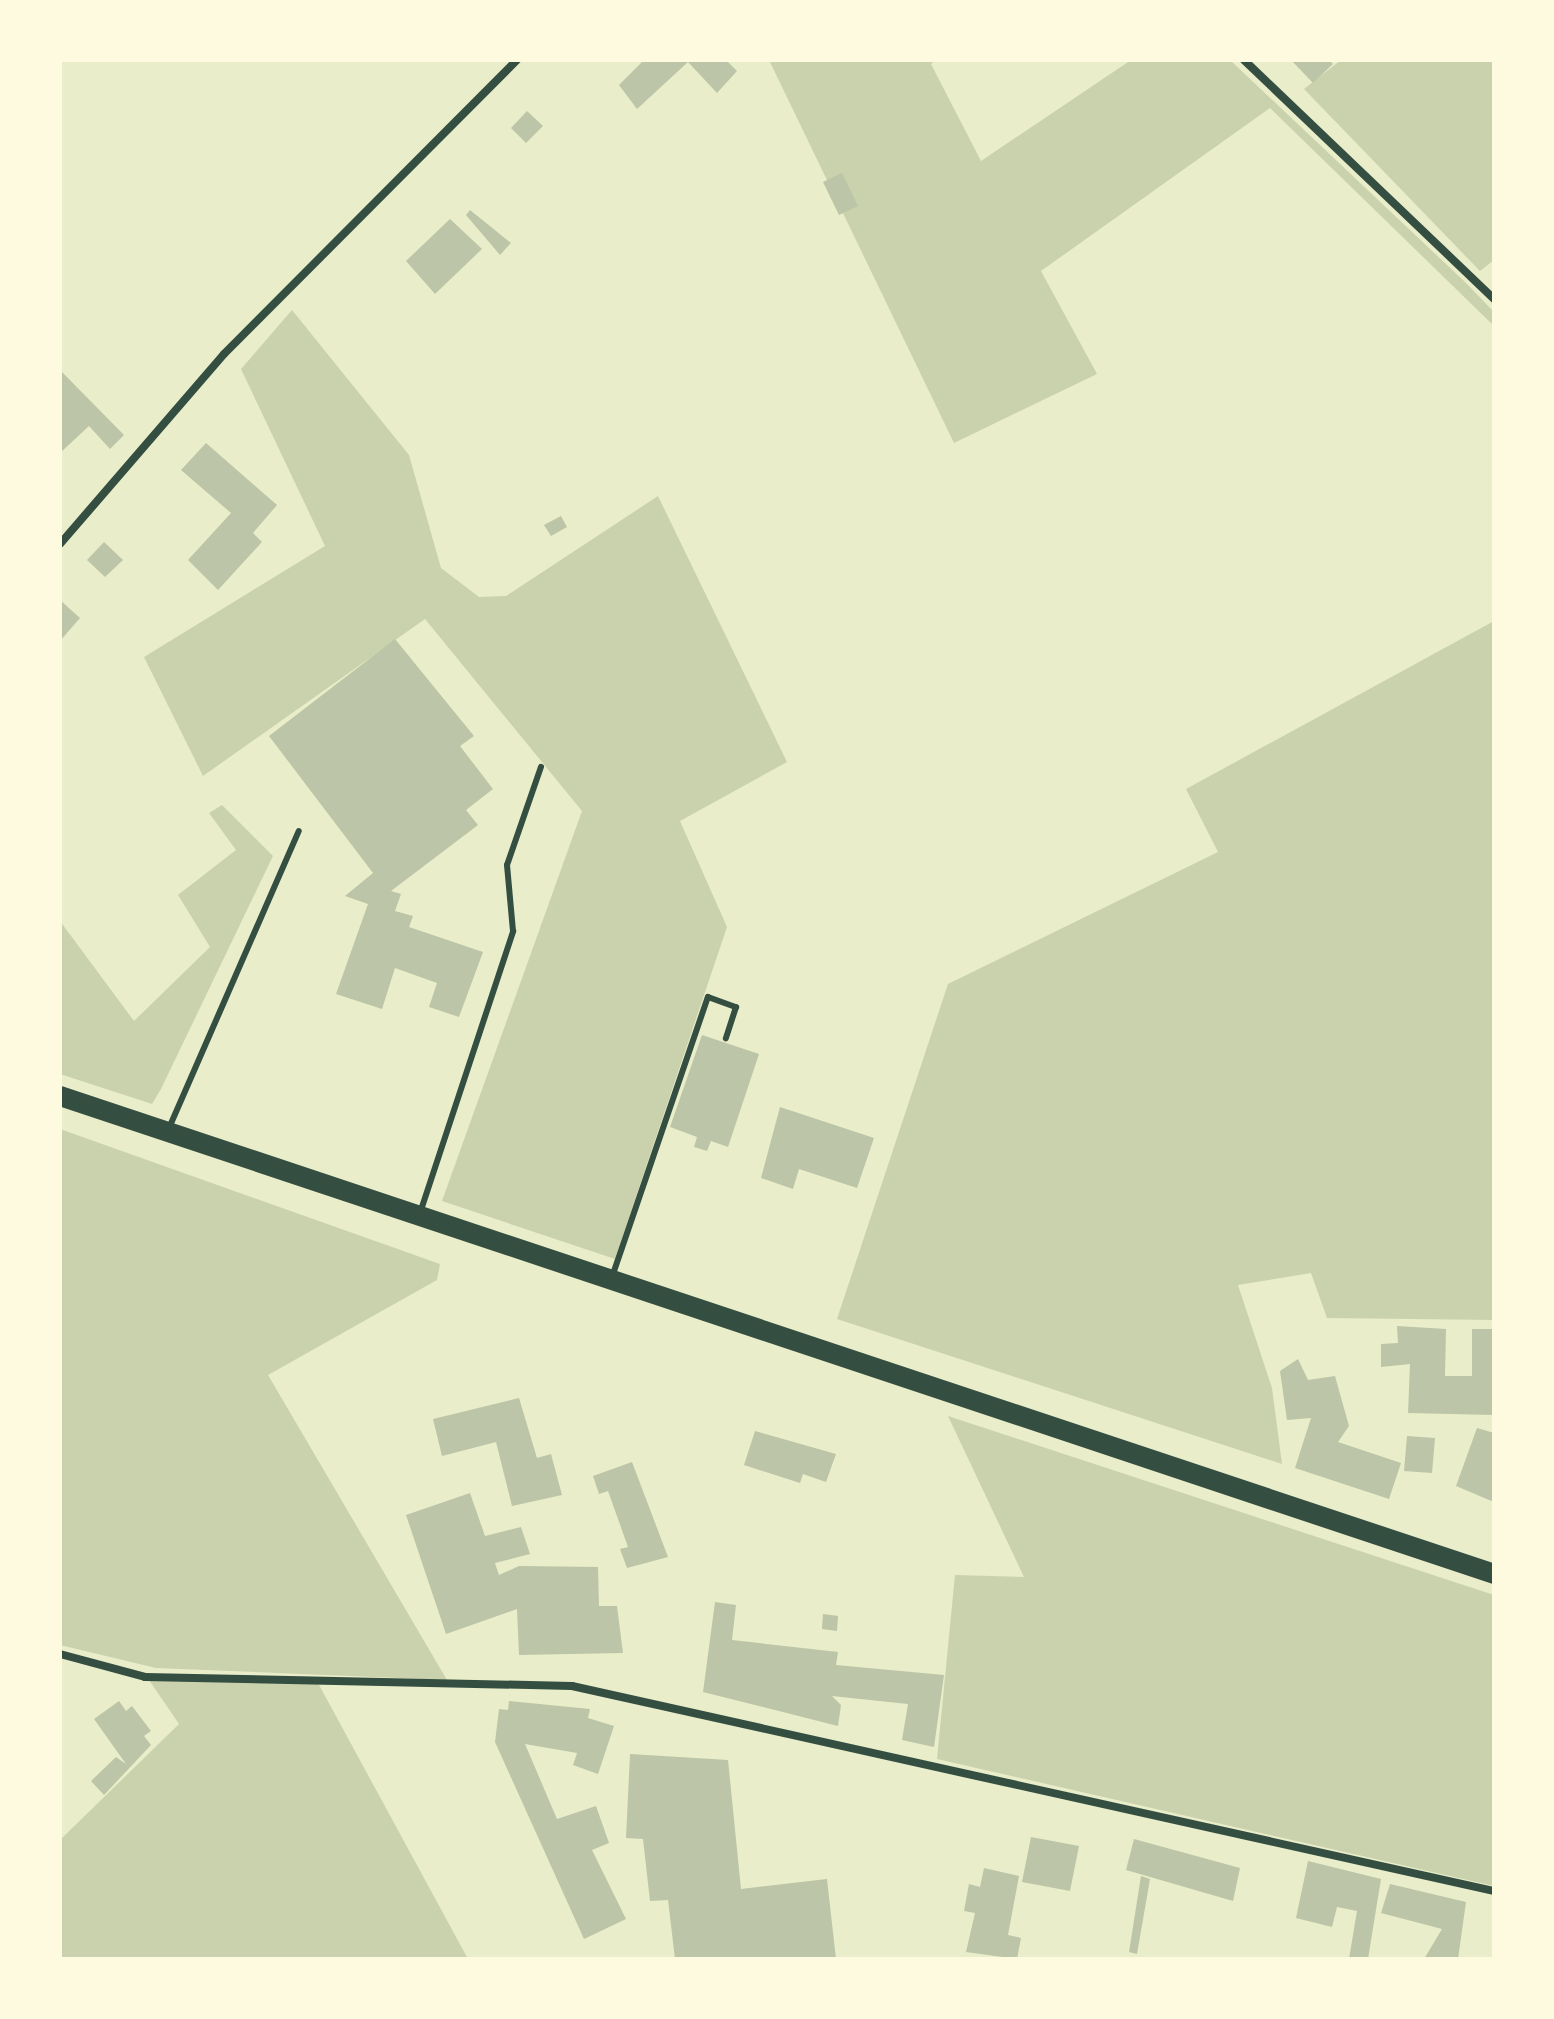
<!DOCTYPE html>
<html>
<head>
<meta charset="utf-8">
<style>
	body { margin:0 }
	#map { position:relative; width:1554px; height:2019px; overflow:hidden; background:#e9edc9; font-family:Lato,sans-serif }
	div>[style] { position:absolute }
	.green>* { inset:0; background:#cad2ad }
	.building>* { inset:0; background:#bcc5a7 }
	.service>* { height:6px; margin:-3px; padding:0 3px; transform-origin:3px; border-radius:3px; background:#344e41 }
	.minor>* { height:8px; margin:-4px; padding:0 4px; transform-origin:4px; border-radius:4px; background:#344e41 }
	.primary>* { height:20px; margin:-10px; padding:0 10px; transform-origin:10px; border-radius:10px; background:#344e41 }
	span { translate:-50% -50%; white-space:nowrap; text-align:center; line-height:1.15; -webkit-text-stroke:8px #fefae0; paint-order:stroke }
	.frame { position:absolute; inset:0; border:62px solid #fefae0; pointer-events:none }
</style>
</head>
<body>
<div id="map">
	<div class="green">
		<i style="clip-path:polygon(769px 60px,936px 60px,931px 64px,981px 161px,1131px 60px,1230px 60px,1465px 282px,1494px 312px,1494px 326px,1270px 108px,1041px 271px,1097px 374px,954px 443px)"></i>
		<i style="clip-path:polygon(1341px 60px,1494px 60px,1494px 260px,1480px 271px,1304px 89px)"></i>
		<i style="clip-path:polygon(292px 310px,409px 455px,441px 568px,479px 597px,506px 596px,658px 496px,787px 762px,680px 821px,727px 927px,615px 1259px,442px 1201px,582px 811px,425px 619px,203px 776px,144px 657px,325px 546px,241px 369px)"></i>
		<i style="clip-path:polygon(1494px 621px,1494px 1320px,1327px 1318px,1311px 1273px,1238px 1285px,1272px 1388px,1282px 1464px,837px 1319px,948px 984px,1218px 852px,1186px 789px)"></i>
		<i style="clip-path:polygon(222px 805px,273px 856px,161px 1089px,152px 1104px,60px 1074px,60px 921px,134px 1021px,210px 947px,178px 895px,236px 850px,209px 813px)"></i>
		<i style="clip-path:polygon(60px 1129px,440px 1264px,437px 1280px,268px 1375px,447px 1680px,156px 1668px,60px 1645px)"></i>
		<i style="clip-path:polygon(948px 1416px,1494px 1595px,1494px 1886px,937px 1759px,955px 1575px,1024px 1577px)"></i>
		<i style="clip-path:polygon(149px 1680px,318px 1683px,468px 1959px,60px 1959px,60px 1840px,179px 1724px)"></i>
	</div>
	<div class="building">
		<i style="clip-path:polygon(644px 60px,726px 60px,737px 71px,717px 93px,688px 62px,637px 109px,619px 85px)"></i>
		<i style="clip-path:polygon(1291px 60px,1329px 60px,1333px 64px,1313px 83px)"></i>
		<i style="clip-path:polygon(527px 111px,543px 126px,526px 143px,511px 128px)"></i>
		<i style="clip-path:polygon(842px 173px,858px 206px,839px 215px,823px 182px)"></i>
		<i style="clip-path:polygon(470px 210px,511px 243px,500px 255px,466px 215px)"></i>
		<i style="clip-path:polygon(450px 219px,482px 249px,435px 294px,406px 261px)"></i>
		<i style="clip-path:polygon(60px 370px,124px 435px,110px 449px,89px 426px,60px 453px)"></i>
		<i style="clip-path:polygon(206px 443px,277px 505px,253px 533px,262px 542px,218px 590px,188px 560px,231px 513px,181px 470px)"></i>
		<i style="clip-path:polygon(561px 516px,567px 527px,551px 536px,544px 525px)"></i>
		<i style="clip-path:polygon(104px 542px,123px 560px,105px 577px,87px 560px)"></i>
		<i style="clip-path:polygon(60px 600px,80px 618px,60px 641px)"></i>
		<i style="clip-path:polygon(395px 639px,474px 736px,460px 746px,493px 789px,466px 810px,478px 825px,391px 891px,401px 894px,395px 911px,413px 916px,409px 927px,483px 952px,459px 1017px,429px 1007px,437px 983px,395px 968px,382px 1009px,336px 994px,368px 904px,345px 896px,373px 873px,269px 736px)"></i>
		<i style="clip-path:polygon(702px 1035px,759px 1054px,728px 1147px,711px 1141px,707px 1151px,694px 1147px,697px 1137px,670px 1127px)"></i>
		<i style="clip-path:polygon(780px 1107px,874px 1138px,857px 1188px,799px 1169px,793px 1189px,761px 1178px)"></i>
		<i style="clip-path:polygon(1397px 1326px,1446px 1329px,1445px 1376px,1472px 1376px,1472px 1329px,1494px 1329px,1494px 1415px,1408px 1413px,1410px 1364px,1381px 1367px,1381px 1344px,1398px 1343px)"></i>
		<i style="clip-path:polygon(1298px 1359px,1308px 1380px,1335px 1376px,1349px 1426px,1338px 1442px,1401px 1463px,1389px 1499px,1295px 1468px,1311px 1418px,1287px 1420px,1280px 1371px)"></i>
		<i style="clip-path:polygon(519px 1398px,537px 1458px,551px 1454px,562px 1495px,512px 1506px,496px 1442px,442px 1456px,433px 1419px)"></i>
		<i style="clip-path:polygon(1477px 1428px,1494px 1433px,1494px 1502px,1456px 1486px)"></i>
		<i style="clip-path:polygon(755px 1431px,836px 1454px,826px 1482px,803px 1474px,800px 1483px,744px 1465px)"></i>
		<i style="clip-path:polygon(1407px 1436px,1435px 1438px,1432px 1473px,1404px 1471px)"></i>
		<i style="clip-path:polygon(632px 1462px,668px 1557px,627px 1568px,620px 1549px,628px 1547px,608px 1491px,599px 1494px,593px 1476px)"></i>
		<i style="clip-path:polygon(470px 1493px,485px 1536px,521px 1527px,530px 1554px,495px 1563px,499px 1575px,519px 1566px,598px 1567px,599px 1606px,617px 1606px,623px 1653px,519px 1655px,517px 1609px,446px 1634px,406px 1515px)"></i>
		<i style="clip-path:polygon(715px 1602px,736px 1605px,732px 1640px,838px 1652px,836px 1665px,944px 1675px,934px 1747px,902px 1740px,908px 1704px,832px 1696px,841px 1705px,838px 1726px,703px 1692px)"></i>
		<i style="clip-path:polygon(823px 1614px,838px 1616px,837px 1631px,822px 1629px)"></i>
		<i style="clip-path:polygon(119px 1701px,126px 1711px,132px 1706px,151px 1731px,144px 1736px,151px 1745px,104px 1795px,91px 1781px,116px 1757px,126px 1764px,94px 1719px)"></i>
		<i style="clip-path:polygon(509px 1701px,590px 1709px,588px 1718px,614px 1726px,598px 1774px,573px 1765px,577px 1753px,525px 1744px,557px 1819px,596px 1806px,609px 1843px,592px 1850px,626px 1919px,584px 1939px,495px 1742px,499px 1709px,508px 1710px)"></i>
		<i style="clip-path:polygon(630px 1754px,728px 1760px,741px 1889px,827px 1879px,836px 1959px,675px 1959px,668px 1900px,650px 1901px,643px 1839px,626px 1838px)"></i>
		<i style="clip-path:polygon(1031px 1837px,1079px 1846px,1070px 1891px,1022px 1882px)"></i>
		<i style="clip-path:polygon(1134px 1839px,1240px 1868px,1233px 1901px,1126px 1870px)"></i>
		<i style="clip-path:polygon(1308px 1861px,1381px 1879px,1368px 1959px,1349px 1959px,1357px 1911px,1337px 1907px,1332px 1927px,1296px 1918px)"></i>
		<i style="clip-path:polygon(984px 1868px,1019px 1876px,1008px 1935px,1021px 1938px,1017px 1959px,966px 1952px,975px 1913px,964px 1911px,969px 1884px,980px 1887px)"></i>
		<i style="clip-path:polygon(1141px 1876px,1150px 1879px,1137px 1954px,1129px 1952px)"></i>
		<i style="clip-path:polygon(1390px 1884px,1466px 1902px,1458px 1959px,1424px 1959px,1442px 1929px,1381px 1913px)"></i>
	</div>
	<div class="service">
		<i style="left:169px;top:1128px;width:324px;rotate:-66.4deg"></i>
		<i style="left:420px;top:1213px;width:297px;rotate:-71.7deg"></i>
		<i style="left:513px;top:931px;width:66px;rotate:-95.2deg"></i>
		<i style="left:507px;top:865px;width:104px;rotate:-70.9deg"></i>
		<i style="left:612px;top:1277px;width:296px;rotate:-71.1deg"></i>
		<i style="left:708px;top:997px;width:30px;rotate:20deg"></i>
		<i style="left:736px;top:1007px;width:33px;rotate:108deg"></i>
	</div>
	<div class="minor">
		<i style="left:1244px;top:60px;width:346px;rotate:43.7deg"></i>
		<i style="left:60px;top:544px;width:251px;rotate:-49.2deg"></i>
		<i style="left:224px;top:354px;width:415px;rotate:-45.1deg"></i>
		<i style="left:60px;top:1654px;width:88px;rotate:15.1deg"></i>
		<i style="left:145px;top:1677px;width:427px;rotate:1.2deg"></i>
		<i style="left:572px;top:1686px;width:945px;rotate:12.54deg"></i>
	</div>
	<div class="primary">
		<i style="left:60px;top:1096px;width:1512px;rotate:18.43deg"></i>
	</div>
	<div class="frame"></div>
</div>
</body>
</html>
